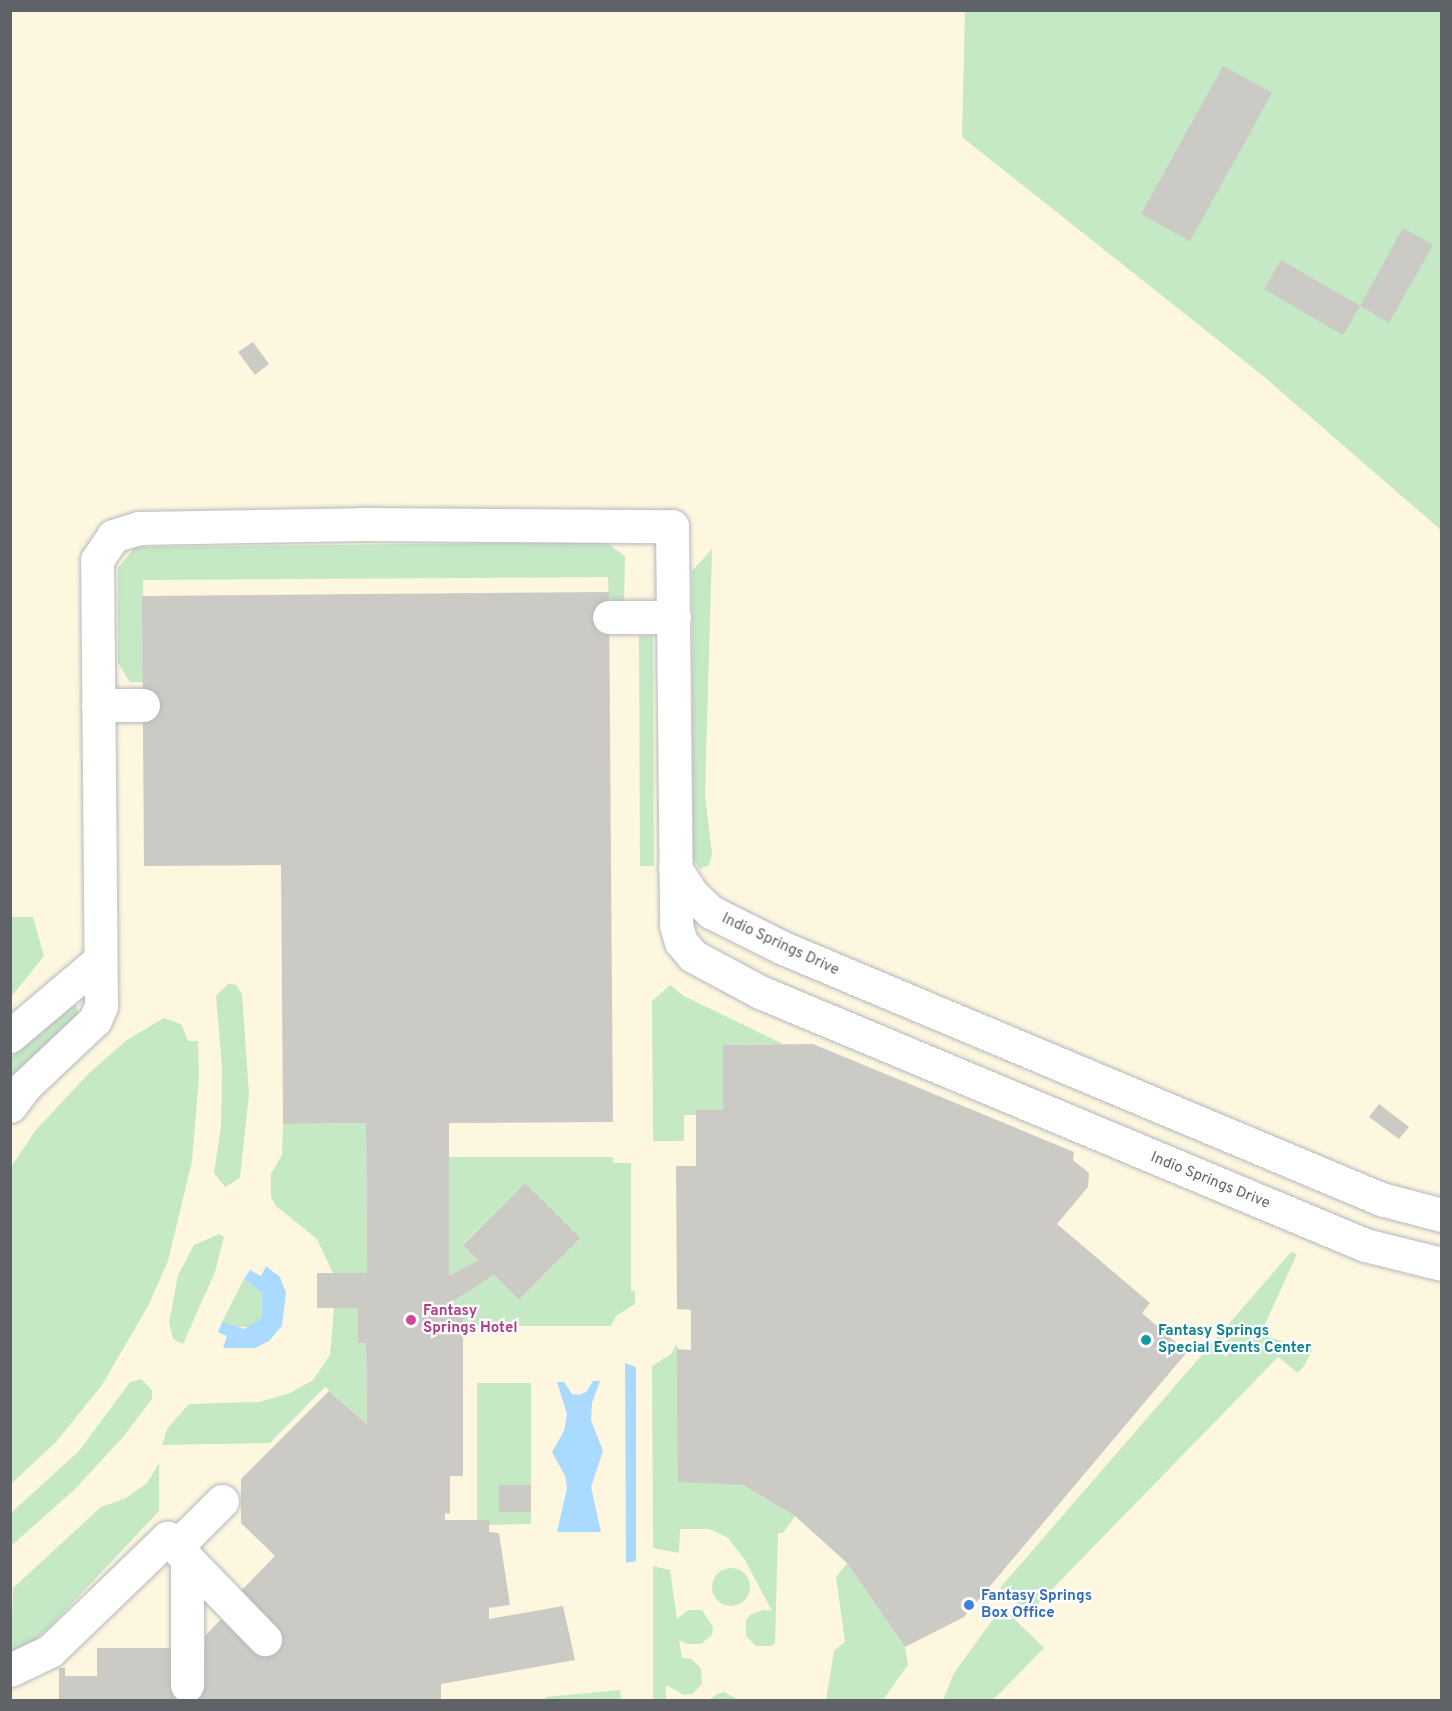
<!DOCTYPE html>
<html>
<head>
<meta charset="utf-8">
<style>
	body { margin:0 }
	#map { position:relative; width:1452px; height:1711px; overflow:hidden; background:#f1efe8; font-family:Overpass,sans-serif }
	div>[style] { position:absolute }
	.commercial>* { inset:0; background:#fef7e0 }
	.green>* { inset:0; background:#c5e8c5 }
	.round { border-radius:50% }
	.water>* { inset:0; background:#aadaff }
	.building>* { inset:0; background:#cccac5 }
	.roads { filter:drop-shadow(0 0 2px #b5b8bc) drop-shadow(0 0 2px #b5b8bc) }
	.minor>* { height:33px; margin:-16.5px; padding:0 16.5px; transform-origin:16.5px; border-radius:16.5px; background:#fff }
	.dots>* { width:16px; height:16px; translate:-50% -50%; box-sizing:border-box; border:3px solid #fff; border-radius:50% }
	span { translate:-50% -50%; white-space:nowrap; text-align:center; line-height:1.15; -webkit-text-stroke:4.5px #fff; paint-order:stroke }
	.street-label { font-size:15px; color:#5f6368 }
	.hotel-label { font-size:15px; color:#b23c85; font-weight:700 }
	.left { translate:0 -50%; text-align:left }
	.culture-label { font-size:15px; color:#0d838f; font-weight:700 }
	.shop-label { font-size:15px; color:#366cbe; font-weight:700 }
	.frame { position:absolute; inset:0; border:12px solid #5f6368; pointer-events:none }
</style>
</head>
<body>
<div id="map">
	<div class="commercial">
		<i style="clip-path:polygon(11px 11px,965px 11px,962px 137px,1262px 375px,1441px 530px,1441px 1700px,11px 1700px)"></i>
	</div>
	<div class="green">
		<i style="clip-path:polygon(965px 11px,1441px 11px,1441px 530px,1262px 375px,962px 137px)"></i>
		<i style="clip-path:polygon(605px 542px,625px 556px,624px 602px,609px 602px,608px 577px,143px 580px,143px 682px,130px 682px,118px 663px,118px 568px,135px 547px)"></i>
		<i style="clip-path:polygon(712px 549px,705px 795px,712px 854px,709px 865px,700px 869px,693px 858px,692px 571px)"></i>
		<i style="clip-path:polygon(639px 636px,653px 636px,654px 866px,640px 866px)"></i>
		<i style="clip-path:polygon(11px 917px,33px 917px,44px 956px,11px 997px)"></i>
		<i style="clip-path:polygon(228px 984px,236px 985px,242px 994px,249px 1094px,240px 1178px,225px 1187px,214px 1173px,221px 1127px,222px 1067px,216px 996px)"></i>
		<i style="clip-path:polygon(670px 985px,684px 996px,783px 1044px,723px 1045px,723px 1110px,696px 1110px,696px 1115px,684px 1115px,684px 1141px,653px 1141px,652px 1001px)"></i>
		<i style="clip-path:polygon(70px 1004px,76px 1005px,79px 1015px,11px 1085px,11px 1057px)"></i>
		<i style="clip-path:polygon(164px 1018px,181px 1024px,188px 1041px,198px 1041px,199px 1076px,192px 1161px,168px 1261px,148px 1306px,102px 1385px,56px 1442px,11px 1484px,11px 1167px,35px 1131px,89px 1073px,127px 1040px)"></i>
		<i style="clip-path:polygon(366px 1123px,367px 1273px,333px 1273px,317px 1239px,276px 1206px,271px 1197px,271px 1174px,282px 1155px,283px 1124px)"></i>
		<i style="clip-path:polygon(449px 1157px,613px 1157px,613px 1163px,631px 1163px,631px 1291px,635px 1291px,635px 1304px,616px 1316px,611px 1326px,463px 1326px,462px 1315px,449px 1315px,449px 1304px,494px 1275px,519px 1300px,579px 1239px,525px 1183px,463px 1244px,478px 1260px,449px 1276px)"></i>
		<i style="clip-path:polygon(219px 1234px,224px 1237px,215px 1272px,183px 1344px,173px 1339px,169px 1323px,178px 1275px,194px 1245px)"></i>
		<i style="clip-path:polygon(1291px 1252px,1297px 1254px,1260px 1335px,1313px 1349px,1304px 1366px,1298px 1373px,1278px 1357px,1029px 1613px,1000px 1588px)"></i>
		<i style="clip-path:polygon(244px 1279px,262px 1293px,262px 1318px,254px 1326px,233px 1328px,222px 1322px)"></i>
		<i style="clip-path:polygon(334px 1308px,358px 1308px,358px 1343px,366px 1343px,367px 1424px,325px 1387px,270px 1443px,162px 1445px,167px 1429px,189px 1404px,259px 1402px,290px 1393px,313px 1380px,330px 1355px)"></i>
		<i style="clip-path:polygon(676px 1344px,743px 1485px,795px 1516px,783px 1533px,778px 1533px,775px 1643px,771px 1646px,756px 1646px,746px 1636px,746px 1620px,750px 1615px,763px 1610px,772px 1611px,745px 1560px,728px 1538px,709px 1529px,680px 1529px,679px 1553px,653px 1548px,652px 1366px,671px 1354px)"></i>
		<i style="clip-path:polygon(141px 1379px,152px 1390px,152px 1399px,123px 1437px,76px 1488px,11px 1546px,11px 1513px,79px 1451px,130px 1382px)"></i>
		<i style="clip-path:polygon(477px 1383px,531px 1383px,531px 1524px,489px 1525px,489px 1520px,477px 1520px)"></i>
		<i style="clip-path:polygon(159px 1463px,159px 1511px,48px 1629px,29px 1645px,11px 1652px,13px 1588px,101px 1507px,126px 1498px,147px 1483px)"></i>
		<i style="clip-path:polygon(847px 1563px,905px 1647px,908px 1665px,883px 1700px,826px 1700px,834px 1651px,845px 1642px,836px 1577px)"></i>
		<i style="clip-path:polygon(653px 1566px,670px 1570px,677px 1619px,688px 1610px,702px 1610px,713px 1627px,712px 1635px,701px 1644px,687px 1644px,679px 1640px,682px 1658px,692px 1659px,701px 1669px,702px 1684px,692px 1694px,684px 1695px,666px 1685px,666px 1700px,653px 1700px)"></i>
		<i class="round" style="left:712px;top:1568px;width:38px;height:38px"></i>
		<i style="clip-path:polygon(1002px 1607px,1044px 1648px,993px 1700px,943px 1700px,954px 1673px)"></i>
		<i style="clip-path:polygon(620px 1690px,621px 1700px,546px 1700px,545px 1697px)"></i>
		<i style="clip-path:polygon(724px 1692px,739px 1700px,709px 1700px,717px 1694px)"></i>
	</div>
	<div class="water">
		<i style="clip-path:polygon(266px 1266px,280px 1277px,286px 1293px,282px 1326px,269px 1341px,255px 1348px,223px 1348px,227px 1336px,218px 1332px,222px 1322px,244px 1329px,262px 1318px,262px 1293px,244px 1279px,250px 1270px,261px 1276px)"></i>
		<i style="clip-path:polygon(625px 1363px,636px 1367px,636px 1561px,626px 1563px)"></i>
		<i style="clip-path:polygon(593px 1381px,600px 1381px,592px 1403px,591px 1420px,603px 1451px,591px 1487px,601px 1532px,557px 1532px,567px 1488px,565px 1476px,552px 1452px,564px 1431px,567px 1414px,557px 1382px,564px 1382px,572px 1394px,579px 1395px,586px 1392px)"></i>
	</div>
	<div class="building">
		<i style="clip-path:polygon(1223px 66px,1272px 93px,1190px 241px,1141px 214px)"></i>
		<i style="clip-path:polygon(1403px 228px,1433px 245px,1389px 323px,1360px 306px)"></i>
		<i style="clip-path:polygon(1281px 260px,1360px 306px,1343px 335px,1264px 289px)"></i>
		<i style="clip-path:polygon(253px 342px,269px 364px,255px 375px,238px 352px)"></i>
		<i style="clip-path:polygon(609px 592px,613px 1122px,449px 1123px,449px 1276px,478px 1260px,463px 1245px,525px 1183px,580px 1238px,519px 1300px,494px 1275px,449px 1304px,449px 1315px,463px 1315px,463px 1476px,450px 1476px,450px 1514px,445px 1513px,445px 1520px,489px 1520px,489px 1532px,499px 1533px,510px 1605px,489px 1608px,489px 1619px,563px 1606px,575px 1660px,441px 1684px,441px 1700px,59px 1700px,59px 1668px,65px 1668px,65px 1676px,97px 1676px,97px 1648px,171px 1648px,171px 1685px,204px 1685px,205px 1636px,221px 1619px,253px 1651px,276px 1628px,240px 1592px,275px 1556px,241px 1523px,241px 1479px,329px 1391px,367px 1424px,366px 1343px,358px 1343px,358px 1308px,317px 1308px,317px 1273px,367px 1273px,366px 1123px,283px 1124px,281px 865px,144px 866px,142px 596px)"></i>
		<i style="clip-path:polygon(813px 1044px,1074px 1152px,1073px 1160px,1089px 1173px,1088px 1187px,1057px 1224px,1150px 1303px,1142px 1313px,1187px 1352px,964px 1617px,905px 1647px,847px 1563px,795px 1516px,743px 1485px,678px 1482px,677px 1349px,691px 1350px,691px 1310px,677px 1309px,676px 1166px,696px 1166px,696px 1110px,723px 1110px,723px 1045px)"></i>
		<i style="clip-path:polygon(1379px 1104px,1409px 1127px,1399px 1139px,1369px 1117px)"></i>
		<i style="clip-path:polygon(499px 1485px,531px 1485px,531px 1512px,499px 1512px)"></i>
	</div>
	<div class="roads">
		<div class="minor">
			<i style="left:609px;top:617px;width:65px"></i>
			<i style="left:98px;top:705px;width:45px"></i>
			<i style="left:675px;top:868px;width:30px;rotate:57deg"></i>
			<i style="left:691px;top:893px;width:28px;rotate:44deg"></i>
			<i style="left:711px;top:912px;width:80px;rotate:26.6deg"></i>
			<i style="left:783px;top:948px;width:649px;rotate:22.77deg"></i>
			<i style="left:1381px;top:1199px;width:63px;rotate:14.7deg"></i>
			<i style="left:10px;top:1036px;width:118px;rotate:-40.2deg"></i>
			<i style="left:10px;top:1106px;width:26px;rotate:-53deg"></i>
			<i style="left:26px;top:1085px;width:95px;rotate:-43.3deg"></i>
			<i style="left:95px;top:1020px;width:15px;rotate:-67deg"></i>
			<i style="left:101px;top:1006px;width:446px;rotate:-90.5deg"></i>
			<i style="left:97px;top:560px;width:29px;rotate:-56deg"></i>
			<i style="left:113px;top:536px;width:27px;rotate:-17deg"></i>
			<i style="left:139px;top:528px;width:222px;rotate:-1deg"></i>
			<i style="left:361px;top:524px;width:311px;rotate:0.4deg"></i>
			<i style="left:672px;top:526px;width:399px;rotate:89.4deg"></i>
			<i style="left:676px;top:925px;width:18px;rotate:74deg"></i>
			<i style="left:681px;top:942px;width:18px;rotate:49deg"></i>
			<i style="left:693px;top:956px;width:76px;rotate:28.2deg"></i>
			<i style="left:760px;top:992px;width:656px;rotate:22.69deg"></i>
			<i style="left:1365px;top:1245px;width:79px;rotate:13.9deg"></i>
			<i style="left:176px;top:1547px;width:65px;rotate:-45deg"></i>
			<i style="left:187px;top:1558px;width:127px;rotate:90deg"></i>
			<i style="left:10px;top:1670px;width:44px;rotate:-25.4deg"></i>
			<i style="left:50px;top:1651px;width:163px;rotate:-44deg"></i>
			<i style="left:167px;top:1538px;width:141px;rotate:45.9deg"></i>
		</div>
	</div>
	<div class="dots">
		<i style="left:411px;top:1320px;background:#d1479c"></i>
		<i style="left:1146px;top:1340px;background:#0f9aa8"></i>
		<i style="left:969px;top:1605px;background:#3f7fe0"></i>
	</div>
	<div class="street-label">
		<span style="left:780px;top:945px;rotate:25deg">Indio Springs Drive</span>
		<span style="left:1210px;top:1181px;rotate:22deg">Indio Springs Drive</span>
	</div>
	<div class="hotel-label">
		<span class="left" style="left:423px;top:1320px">Fantasy<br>Springs Hotel</span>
	</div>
	<div class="culture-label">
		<span class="left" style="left:1158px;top:1340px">Fantasy Springs<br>Special Events Center</span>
	</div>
	<div class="shop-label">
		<span class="left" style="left:981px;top:1605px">Fantasy Springs<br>Box Office</span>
	</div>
	<div class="frame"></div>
</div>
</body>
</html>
